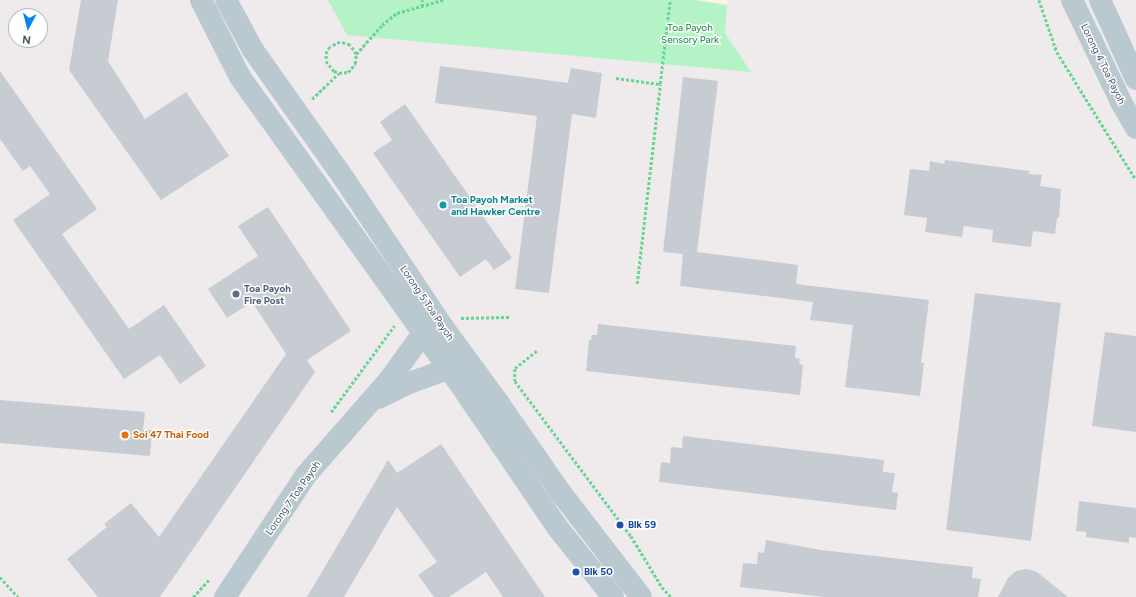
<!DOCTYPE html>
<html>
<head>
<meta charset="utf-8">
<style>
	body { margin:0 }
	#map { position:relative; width:1136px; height:597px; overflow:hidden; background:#efebec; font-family:Figtree,sans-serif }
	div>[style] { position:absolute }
	.commercial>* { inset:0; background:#fef2e1 }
	.green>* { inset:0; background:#b3f3c5 }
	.building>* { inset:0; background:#c7ccd2 }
	.path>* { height:2.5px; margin-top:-1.25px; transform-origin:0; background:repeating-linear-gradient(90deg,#68d593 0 3px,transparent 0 5px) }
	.minor>* { height:22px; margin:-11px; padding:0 11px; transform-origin:11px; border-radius:11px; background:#bac9d0 }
	.dots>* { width:11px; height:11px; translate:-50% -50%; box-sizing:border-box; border:2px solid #fff; border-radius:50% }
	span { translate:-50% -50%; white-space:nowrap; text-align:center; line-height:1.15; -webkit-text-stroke:3px #fff; paint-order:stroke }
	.park-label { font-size:10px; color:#0c843b }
	.street-label { font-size:10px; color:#42525b }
	.culture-label { font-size:10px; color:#0d838f; font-weight:700 }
	.left { translate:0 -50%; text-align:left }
	.service-label { font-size:10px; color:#4e5e75; font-weight:700 }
	.food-label { font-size:10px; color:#c56008; font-weight:700 }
	.transit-label { font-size:10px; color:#164399; font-weight:700 }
	.north { position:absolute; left:8px; top:8px; width:40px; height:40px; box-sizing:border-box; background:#fff; border:1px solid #b3babd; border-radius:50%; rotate:187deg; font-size:11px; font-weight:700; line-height:16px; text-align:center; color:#42525b }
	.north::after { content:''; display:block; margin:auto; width:14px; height:18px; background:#0485f0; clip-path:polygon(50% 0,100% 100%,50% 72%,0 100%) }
</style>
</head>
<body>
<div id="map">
	<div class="commercial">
		<i style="clip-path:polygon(695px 0,728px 0,727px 5px)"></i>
	</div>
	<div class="green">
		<i style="clip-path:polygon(328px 0,694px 0,727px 5px,725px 33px,751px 72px,347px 35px)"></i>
	</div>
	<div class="building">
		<i style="clip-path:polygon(81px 0,118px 0,108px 61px,145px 119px,186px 92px,229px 156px,161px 200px,69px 70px)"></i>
		<i style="clip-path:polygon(440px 66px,568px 83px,571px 68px,602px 73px,596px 118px,572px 114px,549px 293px,515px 289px,537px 116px,435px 103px)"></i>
		<i style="clip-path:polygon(0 71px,97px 209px,62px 234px,129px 329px,164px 305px,206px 366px,180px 384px,160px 355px,124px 379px,13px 220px,50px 194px,30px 166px,23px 171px,0 139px)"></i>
		<i style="clip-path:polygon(683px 77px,718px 81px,697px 252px,798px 265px,796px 284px,929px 300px,921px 363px,924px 363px,920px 396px,845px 387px,853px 325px,810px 320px,813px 302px,680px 286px,683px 254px,663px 252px)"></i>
		<i style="clip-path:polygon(405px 104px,512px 258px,494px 270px,486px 259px,460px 277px,373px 153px,392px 140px,380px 122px)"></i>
		<i style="clip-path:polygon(945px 160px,1029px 171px,1029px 174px,1042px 175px,1040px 186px,1061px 189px,1059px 218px,1057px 218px,1055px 234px,1033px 231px,1031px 247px,992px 242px,993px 230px,964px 226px,962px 237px,925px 232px,927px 218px,904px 215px,910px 169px,929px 171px,930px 161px,944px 164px)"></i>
		<i style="clip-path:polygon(268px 207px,351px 331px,307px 360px,315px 372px,160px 597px,98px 597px,67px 559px,107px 527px,104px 524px,131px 503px,159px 537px,286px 354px,252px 302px,227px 318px,208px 289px,258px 256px,238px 226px)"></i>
		<i style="clip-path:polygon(975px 293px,1061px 303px,1031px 541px,946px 530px)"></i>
		<i style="clip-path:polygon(598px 324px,796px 346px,795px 358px,800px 359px,799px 364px,803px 365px,800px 395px,586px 371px,589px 340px,591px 340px,592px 335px,597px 335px)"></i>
		<i style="clip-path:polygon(1105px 332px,1136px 336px,1136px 432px,1092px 426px)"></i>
		<i style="clip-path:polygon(0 400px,145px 412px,143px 430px,152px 430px,150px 456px,0 443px)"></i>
		<i style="clip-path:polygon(683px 436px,884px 460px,883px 472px,895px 473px,892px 492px,898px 493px,896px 510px,659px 482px,661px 462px,670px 463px,671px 447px,682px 448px)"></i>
		<i style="clip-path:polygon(441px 444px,545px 597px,503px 597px,486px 572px,449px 597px,434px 597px,418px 575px,437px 562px,397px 507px,344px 597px,307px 597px,388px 460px,397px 473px)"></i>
		<i style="clip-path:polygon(1079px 501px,1136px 508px,1136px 538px,1129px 537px,1129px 543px,1086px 537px,1086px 532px,1076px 531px)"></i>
		<i style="clip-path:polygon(766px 540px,821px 550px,973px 567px,972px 578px,981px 579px,978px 597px,824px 597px,740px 587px,743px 563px,757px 564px,758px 552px,764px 553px)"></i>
		<i style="clip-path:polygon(1026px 569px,1037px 572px,1068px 597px,998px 597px,1008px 578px,1016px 571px)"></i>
	</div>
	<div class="path">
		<i style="left:1039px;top:0;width:55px;rotate:70.9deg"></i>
		<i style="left:1057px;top:52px;width:150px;rotate:58.3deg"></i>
		<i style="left:422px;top:7px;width:7px;rotate:-90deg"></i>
		<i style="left:356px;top:54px;width:11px;rotate:-124deg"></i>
		<i style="left:350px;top:45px;width:10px;rotate:-163deg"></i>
		<i style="left:340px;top:42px;width:11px;rotate:153deg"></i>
		<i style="left:330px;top:47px;width:5px;rotate:127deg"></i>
		<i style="left:327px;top:51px;width:10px;rotate:96deg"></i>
		<i style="left:326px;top:61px;width:13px;rotate:51deg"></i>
		<i style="left:334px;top:71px;width:5px;rotate:22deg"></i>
		<i style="left:339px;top:73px;width:9px;rotate:-6deg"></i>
		<i style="left:348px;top:72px;width:11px;rotate:-49deg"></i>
		<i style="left:355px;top:64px;width:10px;rotate:-84deg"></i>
		<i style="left:356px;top:54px;width:39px;rotate:-48deg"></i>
		<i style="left:382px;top:25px;width:19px;rotate:-39deg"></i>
		<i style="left:397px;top:13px;width:48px;rotate:-15.8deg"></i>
		<i style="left:616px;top:78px;width:44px;rotate:7.8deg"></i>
		<i style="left:660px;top:84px;width:85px;rotate:-83.2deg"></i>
		<i style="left:312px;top:99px;width:37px;rotate:-44deg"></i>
		<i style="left:637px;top:284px;width:201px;rotate:-83.4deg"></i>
		<i style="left:461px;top:318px;width:48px;rotate:-1.2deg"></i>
		<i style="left:537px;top:351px;width:28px;rotate:141deg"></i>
		<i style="left:515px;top:369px;width:12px;rotate:90deg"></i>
		<i style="left:515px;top:381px;width:194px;rotate:53.2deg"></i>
		<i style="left:631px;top:536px;width:60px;rotate:58.7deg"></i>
		<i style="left:662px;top:587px;width:13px;rotate:48deg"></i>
		<i style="left:331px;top:412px;width:107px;rotate:-53.8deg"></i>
		<i style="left:0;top:577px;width:27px;rotate:48deg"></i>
		<i style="left:193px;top:597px;width:23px;rotate:-47deg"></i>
	</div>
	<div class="minor">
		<i style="left:201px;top:0;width:86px;rotate:63.1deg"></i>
		<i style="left:240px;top:77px;width:388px;rotate:54.4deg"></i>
		<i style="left:466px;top:393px;width:162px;rotate:55.8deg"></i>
		<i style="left:557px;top:527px;width:90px;rotate:51.3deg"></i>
		<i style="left:226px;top:0;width:57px;rotate:61.6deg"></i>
		<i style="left:253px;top:50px;width:159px;rotate:54.7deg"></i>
		<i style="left:345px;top:180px;width:177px;rotate:56.3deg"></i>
		<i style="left:443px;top:327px;width:97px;rotate:53.8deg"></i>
		<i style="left:500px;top:405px;width:107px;rotate:55.3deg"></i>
		<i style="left:561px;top:493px;width:131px;rotate:52.4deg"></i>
		<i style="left:1072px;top:0;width:113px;rotate:64.3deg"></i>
		<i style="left:1121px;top:102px;width:30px;rotate:60deg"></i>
		<i style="left:1100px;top:0;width:87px;rotate:65.5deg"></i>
		<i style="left:378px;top:398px;width:34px;rotate:-26deg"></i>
		<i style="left:409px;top:383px;width:41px;rotate:-19.7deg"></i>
		<i style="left:225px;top:597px;width:146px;rotate:-56.4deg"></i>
		<i style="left:306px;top:475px;width:128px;rotate:-48.8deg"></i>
		<i style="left:390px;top:379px;width:57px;rotate:-54.3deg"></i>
	</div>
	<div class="dots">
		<i style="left:443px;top:205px;background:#0f9aa8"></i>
		<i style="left:236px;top:294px;background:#5c6f8a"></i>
		<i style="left:125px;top:435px;background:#e8710a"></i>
		<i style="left:620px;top:525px;background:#1a4fb4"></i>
		<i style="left:576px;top:572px;background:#1a4fb4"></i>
	</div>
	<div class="park-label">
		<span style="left:690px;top:33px">Toa Payoh<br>Sensory Park</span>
	</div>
	<div class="street-label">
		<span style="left:1103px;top:64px;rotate:64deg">Lorong 4 Toa Payoh</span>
		<span style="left:427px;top:303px;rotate:56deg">Lorong 5 Toa Payoh</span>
		<span style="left:293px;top:498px;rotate:-55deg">Lorong 7 Toa Payoh</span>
	</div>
	<div class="culture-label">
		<span class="left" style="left:451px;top:205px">Toa Payoh Market<br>and Hawker Centre</span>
	</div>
	<div class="service-label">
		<span class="left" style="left:244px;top:294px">Toa Payoh<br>Fire Post</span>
	</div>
	<div class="food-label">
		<span class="left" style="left:133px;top:435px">Soi 47 Thai Food</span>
	</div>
	<div class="transit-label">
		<span class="left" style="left:628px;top:525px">Blk 59</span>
		<span class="left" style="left:584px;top:572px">Blk 50</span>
	</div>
	<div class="north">N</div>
</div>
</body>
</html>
